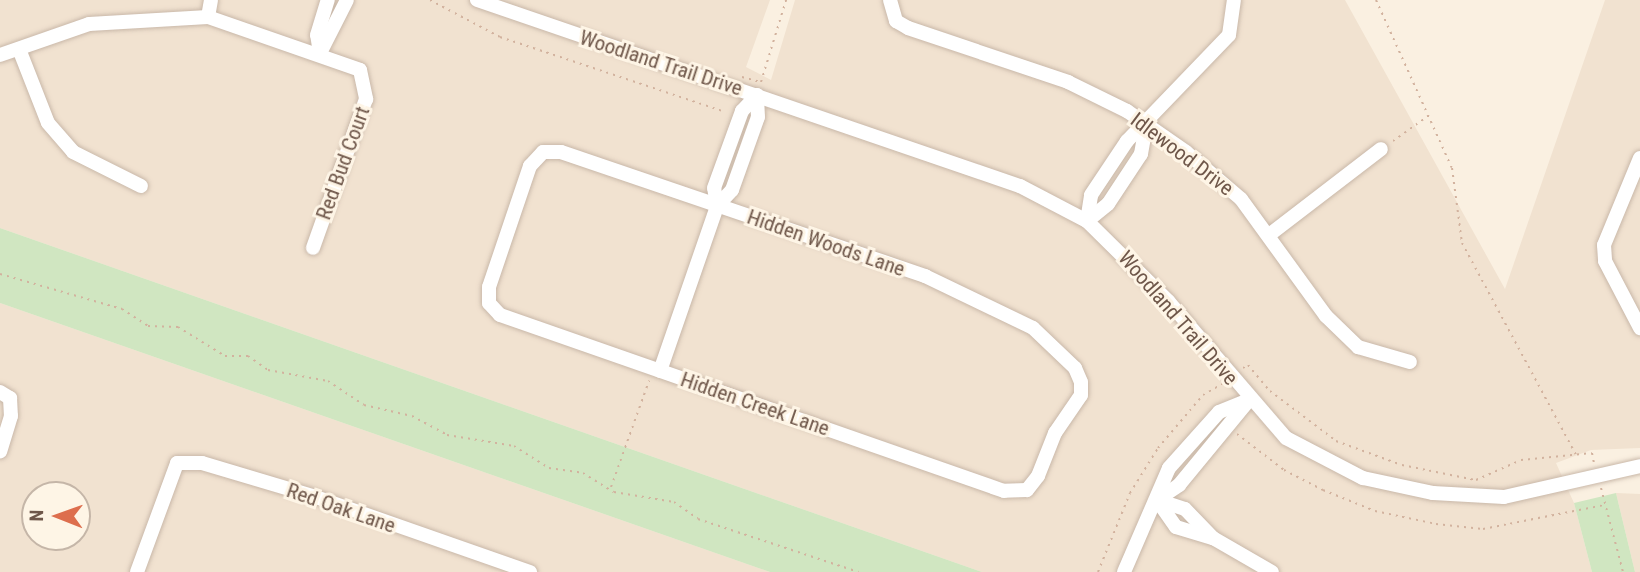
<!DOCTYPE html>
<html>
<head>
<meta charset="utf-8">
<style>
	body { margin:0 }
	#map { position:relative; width:1640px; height:572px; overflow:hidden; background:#faf0e1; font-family:"Roboto Condensed",sans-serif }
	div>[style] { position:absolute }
	.residential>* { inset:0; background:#f1e2d0 }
	.green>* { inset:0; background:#d0e6c1 }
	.path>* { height:2px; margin-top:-1px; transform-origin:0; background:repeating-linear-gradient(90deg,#d2b29e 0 2px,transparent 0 7px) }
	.roads { filter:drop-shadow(0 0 2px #c9b8a9) drop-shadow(0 0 2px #c9b8a9) }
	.street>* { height:14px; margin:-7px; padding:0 7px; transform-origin:7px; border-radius:7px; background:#fff }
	span { translate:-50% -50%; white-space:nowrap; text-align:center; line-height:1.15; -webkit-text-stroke:6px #fef5e6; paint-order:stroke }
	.street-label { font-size:21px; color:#6f574a }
	.north { position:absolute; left:21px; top:481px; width:70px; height:70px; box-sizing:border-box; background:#fef5e6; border:2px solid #c5b6a8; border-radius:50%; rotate:271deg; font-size:19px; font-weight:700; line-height:28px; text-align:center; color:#6f574a }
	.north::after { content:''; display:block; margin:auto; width:24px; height:32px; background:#dd6e4d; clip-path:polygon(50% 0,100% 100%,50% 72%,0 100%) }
</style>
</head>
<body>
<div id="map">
	<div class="residential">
		<i style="clip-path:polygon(0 0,770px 0,746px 67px,771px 80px,795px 0,1345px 0,1505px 289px,1605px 0,1640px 0,1640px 448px,1591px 450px,1556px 463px,1574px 503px,1592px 572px,982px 572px,0 228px)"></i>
		<i style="clip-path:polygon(evenodd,0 303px,770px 572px,0 572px,0 303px,35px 495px,77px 495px,77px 537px,35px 537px,35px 495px)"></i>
		<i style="clip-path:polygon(1616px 493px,1640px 494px,1640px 572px,1635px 572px)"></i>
	</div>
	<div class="green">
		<i style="clip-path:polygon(0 228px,982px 572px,770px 572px,0 303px)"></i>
		<i style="clip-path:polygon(1616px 493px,1635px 572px,1592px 572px,1574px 503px)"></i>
	</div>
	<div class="path">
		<i style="left:430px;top:0;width:79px;rotate:27.9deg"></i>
		<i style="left:500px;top:37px;width:238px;rotate:18.4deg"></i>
		<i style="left:1376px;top:0;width:184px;rotate:65.7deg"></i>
		<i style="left:1452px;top:168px;width:76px;rotate:82.4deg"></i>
		<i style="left:1462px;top:243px;width:241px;rotate:61.7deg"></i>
		<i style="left:742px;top:77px;width:20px;rotate:15deg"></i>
		<i style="left:761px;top:82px;width:86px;rotate:-73deg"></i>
		<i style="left:1393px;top:141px;width:43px;rotate:-35.5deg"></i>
		<i style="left:0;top:274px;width:127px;rotate:16deg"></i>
		<i style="left:122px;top:309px;width:31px;rotate:33deg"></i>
		<i style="left:148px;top:326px;width:30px;rotate:2deg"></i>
		<i style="left:178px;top:327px;width:55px;rotate:31.7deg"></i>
		<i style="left:225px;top:356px;width:23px"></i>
		<i style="left:248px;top:356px;width:24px;rotate:35deg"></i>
		<i style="left:268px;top:370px;width:61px;rotate:10.4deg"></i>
		<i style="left:328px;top:381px;width:43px;rotate:33.7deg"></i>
		<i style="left:364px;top:405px;width:49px;rotate:12.9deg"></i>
		<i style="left:412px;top:416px;width:40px;rotate:28deg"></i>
		<i style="left:447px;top:435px;width:68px;rotate:9.3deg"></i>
		<i style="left:514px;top:446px;width:41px;rotate:32.2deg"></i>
		<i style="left:549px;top:468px;width:34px;rotate:8deg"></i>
		<i style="left:583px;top:473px;width:36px;rotate:32deg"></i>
		<i style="left:614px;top:492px;width:61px;rotate:9.5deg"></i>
		<i style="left:674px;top:502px;width:29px;rotate:35deg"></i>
		<i style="left:698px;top:519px;width:169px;rotate:18.3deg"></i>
		<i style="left:1243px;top:368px;width:6px;rotate:-31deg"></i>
		<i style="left:1248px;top:365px;width:34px;rotate:50deg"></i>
		<i style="left:1270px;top:391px;width:83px;rotate:37.1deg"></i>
		<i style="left:1336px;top:441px;width:70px;rotate:20deg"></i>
		<i style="left:1402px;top:465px;width:76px;rotate:11.5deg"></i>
		<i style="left:1476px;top:480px;width:49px;rotate:-24deg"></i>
		<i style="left:1521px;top:460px;width:71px;rotate:-5.6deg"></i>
		<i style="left:1592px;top:453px;width:10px;rotate:79deg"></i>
		<i style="left:1237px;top:434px;width:59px;rotate:37.5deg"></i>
		<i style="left:1284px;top:470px;width:44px;rotate:27.1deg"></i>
		<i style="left:1323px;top:490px;width:56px;rotate:22deg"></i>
		<i style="left:1375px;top:511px;width:62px;rotate:12deg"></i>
		<i style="left:1436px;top:524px;width:47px;rotate:6.1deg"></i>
		<i style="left:1483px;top:529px;width:123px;rotate:-11.2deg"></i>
		<i style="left:611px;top:487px;width:113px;rotate:-70.3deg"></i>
		<i style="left:1601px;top:488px;width:87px;rotate:75.3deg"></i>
		<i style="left:1098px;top:572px;width:85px;rotate:-67.9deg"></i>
		<i style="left:1130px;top:493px;width:53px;rotate:-58.1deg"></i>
		<i style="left:1158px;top:448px;width:70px;rotate:-49.7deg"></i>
		<i style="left:1203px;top:395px;width:22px;rotate:-30deg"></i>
	</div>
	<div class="roads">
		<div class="street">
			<i style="left:477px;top:0;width:574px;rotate:18.91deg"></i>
			<i style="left:1020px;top:186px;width:76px;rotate:27.6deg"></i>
			<i style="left:1087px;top:221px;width:115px;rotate:44.6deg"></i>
			<i style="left:1169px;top:302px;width:179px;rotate:49.3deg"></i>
			<i style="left:1286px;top:438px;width:87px;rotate:27.5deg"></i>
			<i style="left:1363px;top:478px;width:72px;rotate:12.1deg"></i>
			<i style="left:1433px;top:493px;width:71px;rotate:3.2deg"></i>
			<i style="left:1504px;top:497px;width:139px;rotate:-12.8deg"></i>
			<i style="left:890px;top:0;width:22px;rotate:74deg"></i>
			<i style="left:896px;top:21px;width:14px;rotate:30deg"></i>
			<i style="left:908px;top:28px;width:169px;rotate:18.6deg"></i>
			<i style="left:1068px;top:82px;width:66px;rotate:26.2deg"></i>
			<i style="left:1127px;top:111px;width:72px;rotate:34.8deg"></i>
			<i style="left:1186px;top:152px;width:72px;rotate:40.5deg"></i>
			<i style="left:1241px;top:199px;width:145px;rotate:54deg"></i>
			<i style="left:1326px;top:316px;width:45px;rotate:44.1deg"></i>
			<i style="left:1358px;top:347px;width:54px;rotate:16.1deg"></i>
			<i style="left:208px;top:17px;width:17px;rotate:-80deg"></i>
			<i style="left:19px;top:49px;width:79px;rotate:68.6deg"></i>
			<i style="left:48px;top:123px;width:38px;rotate:49deg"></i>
			<i style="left:73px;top:152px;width:76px;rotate:26.6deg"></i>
			<i style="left:320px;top:53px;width:59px;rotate:-63deg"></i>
			<i style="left:320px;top:53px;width:18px;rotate:-99deg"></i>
			<i style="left:317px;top:35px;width:37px;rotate:-73deg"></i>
			<i style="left:0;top:55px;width:94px;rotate:-19.2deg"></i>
			<i style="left:89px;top:24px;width:119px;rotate:-3.4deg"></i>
			<i style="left:208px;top:17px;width:161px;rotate:19.2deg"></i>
			<i style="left:360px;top:70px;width:30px;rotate:78deg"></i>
			<i style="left:366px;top:99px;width:158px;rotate:109.6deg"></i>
			<i style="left:543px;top:152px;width:18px"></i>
			<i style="left:561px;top:152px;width:385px;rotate:18.8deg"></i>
			<i style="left:925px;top:276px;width:120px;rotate:25.7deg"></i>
			<i style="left:1033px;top:328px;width:58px;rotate:43.6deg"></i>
			<i style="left:1075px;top:368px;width:15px;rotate:67deg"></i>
			<i style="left:1081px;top:382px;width:13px;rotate:90deg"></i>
			<i style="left:1081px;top:395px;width:46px;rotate:124.4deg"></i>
			<i style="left:1055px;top:433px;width:46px;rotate:111.6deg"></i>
			<i style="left:1038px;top:476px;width:18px;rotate:128deg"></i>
			<i style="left:1027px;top:490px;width:23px;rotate:178deg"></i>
			<i style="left:1004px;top:491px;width:534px;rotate:-160.75deg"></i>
			<i style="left:500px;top:315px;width:16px;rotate:-133deg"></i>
			<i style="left:489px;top:303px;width:16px;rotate:-90deg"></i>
			<i style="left:489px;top:287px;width:128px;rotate:-71.3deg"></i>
			<i style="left:530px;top:166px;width:19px;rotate:-47deg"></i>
			<i style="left:1640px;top:158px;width:94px;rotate:112.5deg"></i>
			<i style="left:1604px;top:245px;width:16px;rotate:86deg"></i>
			<i style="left:1605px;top:261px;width:76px;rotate:62.4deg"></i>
			<i style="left:717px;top:206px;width:18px;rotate:-99deg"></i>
			<i style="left:714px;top:188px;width:82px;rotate:-70deg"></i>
			<i style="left:742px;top:111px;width:22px;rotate:-47deg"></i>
			<i style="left:1087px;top:221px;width:26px;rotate:-81deg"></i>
			<i style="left:1091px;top:195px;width:65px;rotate:-56.3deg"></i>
			<i style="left:1127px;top:141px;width:147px;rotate:-46.1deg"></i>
			<i style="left:1229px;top:35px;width:35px;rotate:-82deg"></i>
			<i style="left:1087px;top:221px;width:27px;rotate:-39deg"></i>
			<i style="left:1108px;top:204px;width:60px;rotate:-56.6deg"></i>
			<i style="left:1141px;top:154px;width:29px;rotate:-80deg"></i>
			<i style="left:1269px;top:235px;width:141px;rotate:-37.5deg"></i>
			<i style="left:660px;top:371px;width:175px;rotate:-70.9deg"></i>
			<i style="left:717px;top:206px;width:22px;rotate:-47deg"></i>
			<i style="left:732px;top:190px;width:77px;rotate:-70.4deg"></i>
			<i style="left:758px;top:117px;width:22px;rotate:-93deg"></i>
			<i style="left:0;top:392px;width:12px;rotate:31deg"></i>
			<i style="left:10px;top:398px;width:18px;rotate:87deg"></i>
			<i style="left:11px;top:416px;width:37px;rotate:107deg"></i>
			<i style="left:1157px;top:500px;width:33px;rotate:55deg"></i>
			<i style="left:1176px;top:527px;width:39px;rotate:17deg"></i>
			<i style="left:1213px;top:538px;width:68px;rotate:30deg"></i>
			<i style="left:1157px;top:500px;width:27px;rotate:-34deg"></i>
			<i style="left:1179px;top:485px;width:110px;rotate:-50.5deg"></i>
			<i style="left:1157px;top:500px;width:29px;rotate:18deg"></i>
			<i style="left:1185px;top:509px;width:40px;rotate:46deg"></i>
			<i style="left:137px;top:572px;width:116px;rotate:-69.8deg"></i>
			<i style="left:177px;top:463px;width:25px"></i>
			<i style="left:202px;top:463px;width:116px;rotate:16.6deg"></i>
			<i style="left:313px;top:496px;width:230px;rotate:19.3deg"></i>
			<i style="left:1124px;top:572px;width:113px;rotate:-66.6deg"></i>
			<i style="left:1169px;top:468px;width:75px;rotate:-48.2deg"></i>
			<i style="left:1219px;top:412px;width:32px;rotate:-22deg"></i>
		</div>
	</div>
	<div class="street-label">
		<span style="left:661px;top:63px;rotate:18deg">Woodland Trail Drive</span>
		<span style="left:1182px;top:154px;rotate:37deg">Idlewood Drive</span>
		<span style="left:343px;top:163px;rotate:-70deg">Red Bud Court</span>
		<span style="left:826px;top:243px;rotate:19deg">Hidden Woods Lane</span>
		<span style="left:1178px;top:318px;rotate:49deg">Woodland Trail Drive</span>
		<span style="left:755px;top:404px;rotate:19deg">Hidden Creek Lane</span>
		<span style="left:341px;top:508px;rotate:19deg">Red Oak Lane</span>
	</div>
	<div class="north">N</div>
</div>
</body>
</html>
